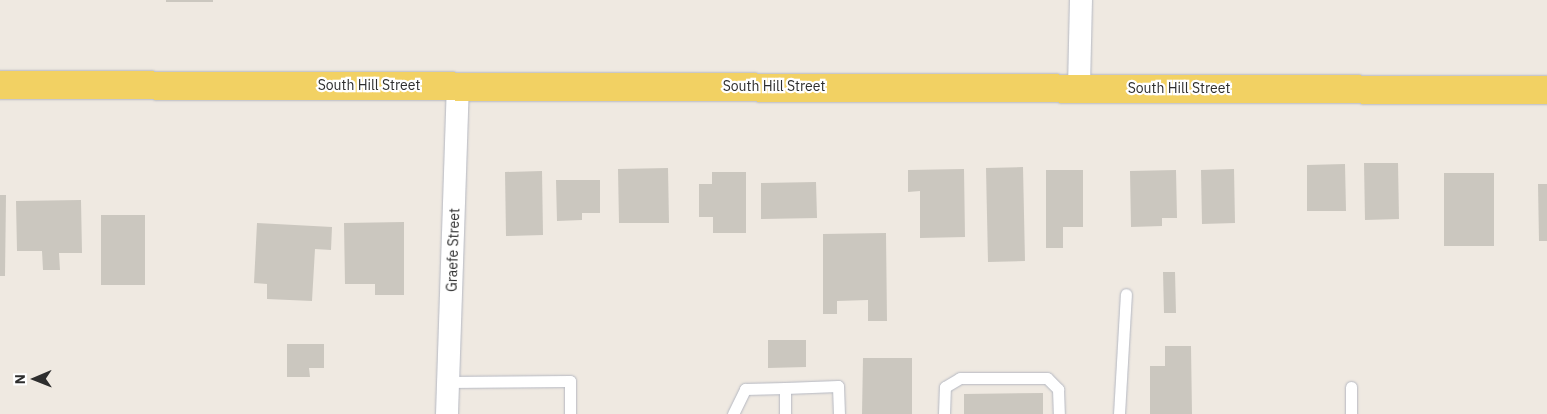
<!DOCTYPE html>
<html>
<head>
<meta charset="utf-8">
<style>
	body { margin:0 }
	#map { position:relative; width:1547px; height:414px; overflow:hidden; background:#efe9e1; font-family:"IBM Plex Sans",sans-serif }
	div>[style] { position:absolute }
	.building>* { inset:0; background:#cbc7bf }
	.roads { filter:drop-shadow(0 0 1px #b4b7c1) drop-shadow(0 0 1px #b4b7c1) }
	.service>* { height:11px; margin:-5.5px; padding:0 5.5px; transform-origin:5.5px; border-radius:5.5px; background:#fff }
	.minor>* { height:22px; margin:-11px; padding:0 11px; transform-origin:11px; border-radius:11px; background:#fff }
	.primary>* { height:28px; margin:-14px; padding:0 14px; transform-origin:14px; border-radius:14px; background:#f2d163 }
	span { translate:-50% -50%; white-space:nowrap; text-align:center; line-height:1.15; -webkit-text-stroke:4.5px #fff; paint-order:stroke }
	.street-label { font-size:14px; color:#2e2e2e }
	.north { position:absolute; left:10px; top:354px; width:50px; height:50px; -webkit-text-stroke:4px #fff; paint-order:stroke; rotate:269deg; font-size:14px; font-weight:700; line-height:20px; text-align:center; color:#2e2e2e }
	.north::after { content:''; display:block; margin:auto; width:18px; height:22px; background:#2e2e2e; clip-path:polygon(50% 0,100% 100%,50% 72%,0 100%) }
</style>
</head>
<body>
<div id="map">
	<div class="building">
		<i style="clip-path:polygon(166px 0,213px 0,213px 2px,166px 2px)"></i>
		<i style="clip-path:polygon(1364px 163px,1398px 163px,1399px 219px,1365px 220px)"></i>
		<i style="clip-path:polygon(1345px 164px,1346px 211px,1307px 211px,1307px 165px)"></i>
		<i style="clip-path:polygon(1023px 167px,1025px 261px,988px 262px,986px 168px)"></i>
		<i style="clip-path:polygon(668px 168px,669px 223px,619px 223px,618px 169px)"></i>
		<i style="clip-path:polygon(964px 169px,965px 237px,920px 238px,920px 191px,908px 192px,908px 170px)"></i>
		<i style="clip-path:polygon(1234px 169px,1235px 223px,1202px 224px,1201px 170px)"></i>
		<i style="clip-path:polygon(1046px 170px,1083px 170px,1083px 227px,1063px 227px,1063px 248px,1046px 248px)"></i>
		<i style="clip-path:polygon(1176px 170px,1177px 218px,1162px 218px,1162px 226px,1131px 227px,1130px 171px)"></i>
		<i style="clip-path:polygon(542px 171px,543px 235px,506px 236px,505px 172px)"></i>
		<i style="clip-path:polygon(712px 172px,746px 172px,746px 233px,713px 233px,713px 217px,699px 217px,699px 184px,712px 184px)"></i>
		<i style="clip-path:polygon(1444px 173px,1494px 173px,1494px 246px,1444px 246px)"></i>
		<i style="clip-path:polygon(556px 180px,600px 180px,600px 213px,582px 213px,582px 220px,557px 221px)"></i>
		<i style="clip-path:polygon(816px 182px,817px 218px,761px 219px,761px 183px)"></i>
		<i style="clip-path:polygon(1538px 184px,1547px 184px,1547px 241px,1539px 241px)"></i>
		<i style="clip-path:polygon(0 195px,6px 195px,5px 276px,0 276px)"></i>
		<i style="clip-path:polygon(81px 200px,82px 253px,59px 253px,60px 270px,43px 270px,42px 251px,17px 251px,16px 201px)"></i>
		<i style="clip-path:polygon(101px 215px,145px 215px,145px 285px,101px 285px)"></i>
		<i style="clip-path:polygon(404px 222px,404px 295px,375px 295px,375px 284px,345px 284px,344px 223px)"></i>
		<i style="clip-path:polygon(257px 223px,332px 227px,331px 250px,315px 249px,312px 301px,267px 299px,267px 284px,254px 283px)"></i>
		<i style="clip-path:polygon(886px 233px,887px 321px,868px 321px,868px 300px,837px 301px,837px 314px,823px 314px,823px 234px)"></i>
		<i style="clip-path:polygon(1163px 272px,1175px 272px,1176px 313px,1164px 313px)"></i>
		<i style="clip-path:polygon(768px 340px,806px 340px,806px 367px,768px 368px)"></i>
		<i style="clip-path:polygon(287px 344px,324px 344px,324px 368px,309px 368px,310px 377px,287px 377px)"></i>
		<i style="clip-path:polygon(1165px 346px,1191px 346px,1192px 414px,1150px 414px,1150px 366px,1165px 366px)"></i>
		<i style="clip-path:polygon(863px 358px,912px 358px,912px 414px,862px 414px)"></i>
		<i style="clip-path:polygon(1043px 393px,1043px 414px,964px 414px,964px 394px)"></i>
	</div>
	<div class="roads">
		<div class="service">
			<i style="left:448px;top:382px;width:122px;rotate:-0.5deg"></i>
			<i style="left:570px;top:381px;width:33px;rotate:90deg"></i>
			<i style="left:733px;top:414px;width:28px;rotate:-64deg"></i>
			<i style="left:745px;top:389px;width:40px;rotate:-1.4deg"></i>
			<i style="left:785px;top:414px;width:26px;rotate:-90deg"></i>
			<i style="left:785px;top:388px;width:53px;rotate:-2.2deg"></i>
			<i style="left:838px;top:386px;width:28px;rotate:88deg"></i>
			<i style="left:944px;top:414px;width:27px;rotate:-88deg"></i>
			<i style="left:945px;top:387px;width:17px;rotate:-31deg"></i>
			<i style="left:960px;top:378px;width:87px"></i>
			<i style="left:1047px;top:378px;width:16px;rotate:45deg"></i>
			<i style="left:1058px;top:389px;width:25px;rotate:88deg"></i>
			<i style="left:1119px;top:414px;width:120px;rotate:-86.7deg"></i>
			<i style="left:1351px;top:414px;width:27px;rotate:-90deg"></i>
		</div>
		<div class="minor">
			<i style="left:1079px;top:87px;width:87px;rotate:-88.7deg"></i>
			<i style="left:447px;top:414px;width:329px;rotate:-88.1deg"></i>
		</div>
		<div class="primary">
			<i style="left:0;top:85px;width:1547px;rotate:0.19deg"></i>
		</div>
	</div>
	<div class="street-label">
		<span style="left:369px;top:85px">South Hill Street</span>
		<span style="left:774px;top:86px">South Hill Street</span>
		<span style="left:1179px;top:88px">South Hill Street</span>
		<span style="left:453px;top:250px;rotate:-88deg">Graefe Street</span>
	</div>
	<div class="north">N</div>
</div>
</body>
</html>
